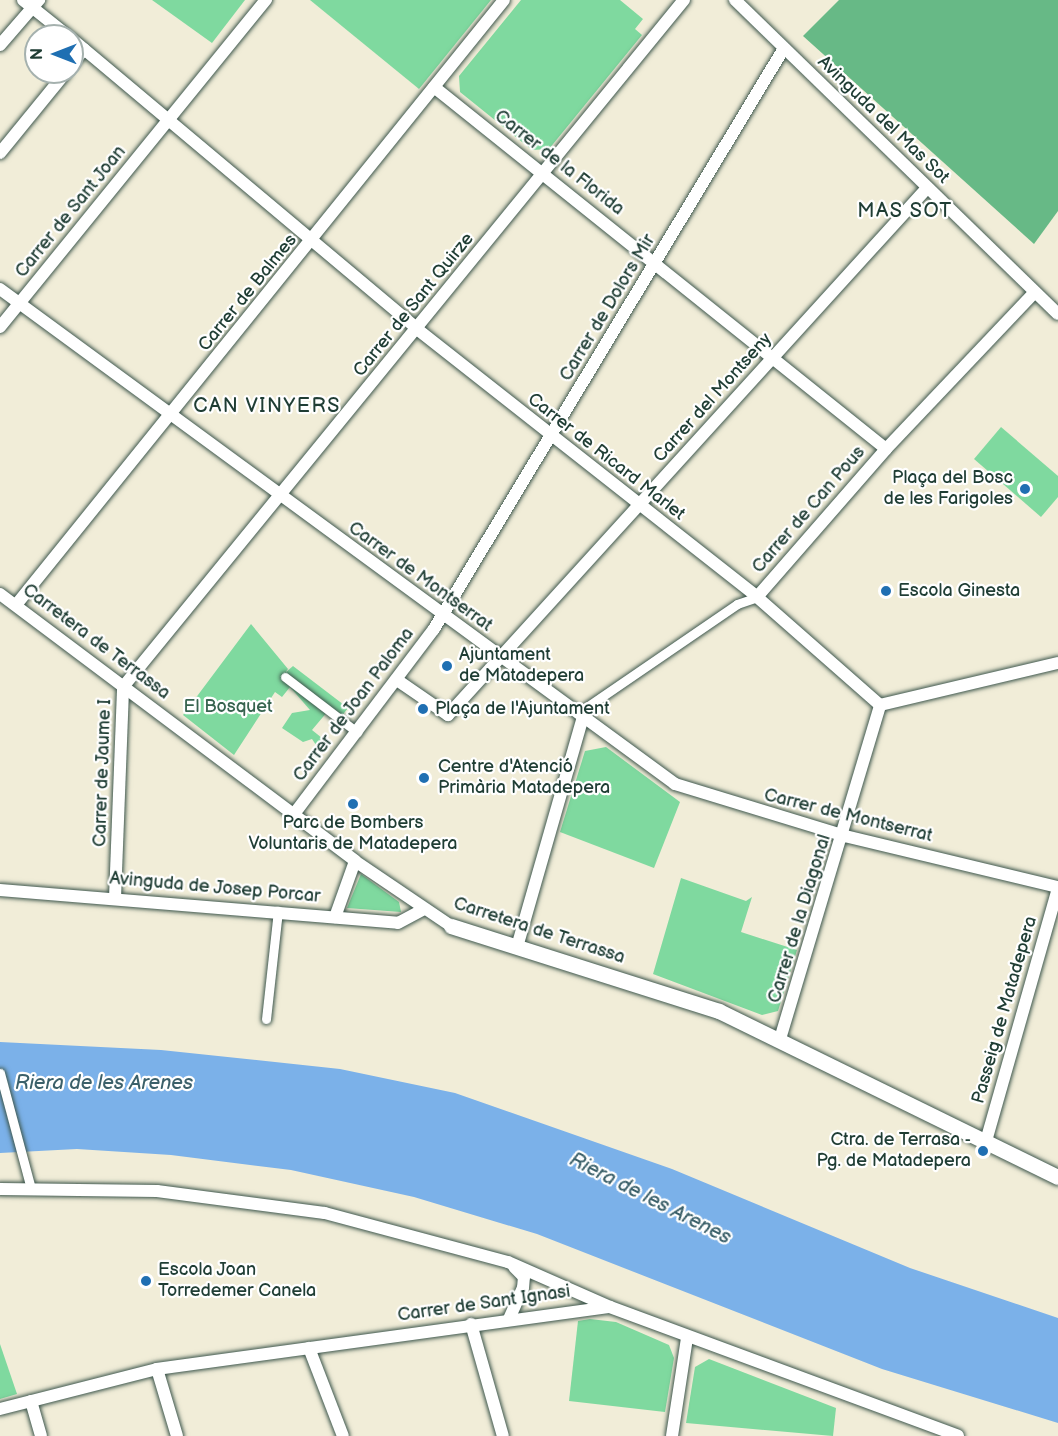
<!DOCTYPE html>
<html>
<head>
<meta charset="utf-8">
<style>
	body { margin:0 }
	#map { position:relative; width:1058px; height:1436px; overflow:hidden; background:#f1edd8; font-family:"Balsamiq Sans",sans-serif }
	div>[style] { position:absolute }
	.green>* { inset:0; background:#7fd99f }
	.forest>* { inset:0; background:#67b986 }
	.water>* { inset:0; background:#7bb1e9 }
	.roads { filter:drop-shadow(0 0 2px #3e574d) drop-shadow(0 0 2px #3e574d) }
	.pedestrian>* { height:9px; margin:-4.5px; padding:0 4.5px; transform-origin:4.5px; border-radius:4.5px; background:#fff }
	.minor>* { height:12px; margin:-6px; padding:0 6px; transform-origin:6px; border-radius:6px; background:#fff }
	.tertiary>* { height:15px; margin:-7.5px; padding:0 7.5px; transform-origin:7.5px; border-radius:7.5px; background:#fff }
	.dots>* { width:16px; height:16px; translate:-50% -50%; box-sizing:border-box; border:3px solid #fff; border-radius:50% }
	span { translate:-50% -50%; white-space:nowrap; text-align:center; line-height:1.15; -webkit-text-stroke:4.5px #fff; paint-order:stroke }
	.street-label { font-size:18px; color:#1f3d34 }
	.poi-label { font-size:18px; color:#1f3d34 }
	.right { translate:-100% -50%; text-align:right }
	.left { translate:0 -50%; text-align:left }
	.park-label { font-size:18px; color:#37644f }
	.neighbourhood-label { font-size:20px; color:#1f3d34; letter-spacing:1.5px }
	.water-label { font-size:20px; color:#3b606a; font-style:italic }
	.north { position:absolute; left:24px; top:24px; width:60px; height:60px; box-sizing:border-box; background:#fff; border:2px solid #a5b1ae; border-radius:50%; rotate:270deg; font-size:16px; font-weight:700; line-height:24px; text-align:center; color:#1f3d34 }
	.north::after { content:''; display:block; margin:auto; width:21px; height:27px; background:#1f6fb2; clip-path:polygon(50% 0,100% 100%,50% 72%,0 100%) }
</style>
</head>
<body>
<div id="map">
	<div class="green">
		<i style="clip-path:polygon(152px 0,245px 0,212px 43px)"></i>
		<i style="clip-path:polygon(310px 0,491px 0,419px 89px)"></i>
		<i style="clip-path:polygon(521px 0,620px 0,643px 19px,635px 29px,642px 35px,549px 149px,532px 150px,460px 92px,459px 76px)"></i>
		<i style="clip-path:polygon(1001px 427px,1058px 476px,1058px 497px,1041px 517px,974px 459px)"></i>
		<i style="clip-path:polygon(251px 624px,288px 669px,285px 673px,293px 666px,348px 708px,341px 717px,328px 711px,312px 730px,327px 742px,320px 751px,312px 739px,303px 742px,282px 728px,292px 713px,310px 710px,290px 687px,282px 697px,275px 692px,234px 755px,183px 715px)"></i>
		<i style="clip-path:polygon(606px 747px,680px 802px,654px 868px,560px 832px,585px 751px)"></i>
		<i style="clip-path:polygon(361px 874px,399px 902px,401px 912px,347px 908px)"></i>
		<i style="clip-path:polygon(681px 878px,746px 901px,752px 897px,741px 932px,797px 950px,778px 1011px,762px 1015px,653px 974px)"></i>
		<i style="clip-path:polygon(590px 1319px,616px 1322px,669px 1345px,674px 1358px,665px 1412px,569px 1401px,578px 1321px)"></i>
		<i style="clip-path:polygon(0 1344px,17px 1394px,0 1399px)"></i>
		<i style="clip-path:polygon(709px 1359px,836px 1408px,833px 1436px,686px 1423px,695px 1367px)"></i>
	</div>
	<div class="forest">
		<i style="clip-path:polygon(839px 0,1058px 0,1058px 211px,1034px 244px,803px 36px)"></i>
	</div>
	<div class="water">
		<i style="clip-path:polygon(0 1042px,161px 1050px,340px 1069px,455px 1093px,672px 1169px,910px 1268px,1058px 1318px,1058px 1423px,882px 1369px,537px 1234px,414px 1197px,291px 1170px,171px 1155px,77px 1149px,0 1153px)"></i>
	</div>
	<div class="roads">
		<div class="pedestrian">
			<i style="left:285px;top:677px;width:91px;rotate:37.4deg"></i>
			<i style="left:578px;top:713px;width:193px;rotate:-34.4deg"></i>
			<i style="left:737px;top:604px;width:21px;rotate:-19deg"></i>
			<i style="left:266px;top:1019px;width:109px;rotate:-83.7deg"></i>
			<i style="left:0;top:1073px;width:120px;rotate:75deg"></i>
		</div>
		<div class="minor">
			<i style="left:23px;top:0;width:58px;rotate:38.7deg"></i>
			<i style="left:735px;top:0;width:450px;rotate:44.2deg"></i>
			<i style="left:72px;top:39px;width:451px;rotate:40deg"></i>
			<i style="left:417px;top:329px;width:433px;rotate:38.2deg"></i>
			<i style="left:757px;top:597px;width:164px;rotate:41.3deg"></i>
			<i style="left:0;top:45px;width:60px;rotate:-49.1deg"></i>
			<i style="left:72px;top:64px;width:19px;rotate:-51deg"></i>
			<i style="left:434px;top:87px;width:579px;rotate:38.69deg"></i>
			<i style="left:0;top:153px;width:104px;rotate:-50.8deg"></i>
			<i style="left:0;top:289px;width:837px;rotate:36.25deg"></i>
			<i style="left:675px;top:784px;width:178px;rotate:17deg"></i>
			<i style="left:845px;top:836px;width:219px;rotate:13.5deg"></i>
			<i style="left:0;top:327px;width:422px;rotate:-50.9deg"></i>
			<i style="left:0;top:594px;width:444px;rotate:36.9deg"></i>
			<i style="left:355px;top:861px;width:116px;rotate:34.1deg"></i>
			<i style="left:757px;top:597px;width:196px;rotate:-48.9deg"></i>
			<i style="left:886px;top:449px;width:216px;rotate:-46.5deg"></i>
			<i style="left:16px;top:605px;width:777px;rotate:-51.11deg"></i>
			<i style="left:397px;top:680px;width:62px;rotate:34.5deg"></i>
			<i style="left:448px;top:715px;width:712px;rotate:-47.73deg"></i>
			<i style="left:123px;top:687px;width:887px;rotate:-50.77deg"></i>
			<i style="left:880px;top:705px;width:183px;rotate:-13.3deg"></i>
			<i style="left:294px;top:814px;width:232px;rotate:-52.9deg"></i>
			<i style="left:434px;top:629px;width:678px;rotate:-58.93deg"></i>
			<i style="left:0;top:890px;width:399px;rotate:4.7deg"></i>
			<i style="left:398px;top:923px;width:27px;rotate:-28deg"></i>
			<i style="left:115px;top:898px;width:211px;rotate:-87.8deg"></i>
			<i style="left:335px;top:917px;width:59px;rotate:-70.3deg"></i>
			<i style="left:517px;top:947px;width:239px;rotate:-74deg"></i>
			<i style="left:780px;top:1039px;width:349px;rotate:-73.3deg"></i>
			<i style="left:986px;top:1141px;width:262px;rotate:-74.1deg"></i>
			<i style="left:0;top:1189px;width:157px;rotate:0.7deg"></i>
			<i style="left:157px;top:1191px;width:169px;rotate:7.5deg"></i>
			<i style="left:325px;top:1213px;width:189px;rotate:15deg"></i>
			<i style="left:508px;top:1262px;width:111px;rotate:23.8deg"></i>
			<i style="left:509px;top:1319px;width:34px;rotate:-66deg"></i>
			<i style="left:523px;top:1288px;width:11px;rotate:-85deg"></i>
			<i style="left:524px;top:1277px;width:14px;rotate:-135deg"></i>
			<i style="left:471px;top:1324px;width:116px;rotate:74.1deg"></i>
			<i style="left:309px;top:1348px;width:94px;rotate:68.9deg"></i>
			<i style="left:157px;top:1369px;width:70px;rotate:73.4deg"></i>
			<i style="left:31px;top:1401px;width:36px;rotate:74deg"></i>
			<i style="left:0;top:1409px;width:162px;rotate:-14.3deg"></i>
			<i style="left:157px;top:1369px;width:457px;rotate:-7.8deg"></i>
			<i style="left:610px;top:1307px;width:371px;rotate:20.3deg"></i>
			<i style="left:672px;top:1436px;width:99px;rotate:-81.3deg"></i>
		</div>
		<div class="tertiary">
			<i style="left:451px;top:926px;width:281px;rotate:17.6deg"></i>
			<i style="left:719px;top:1011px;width:377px;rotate:26.1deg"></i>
		</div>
	</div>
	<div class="dots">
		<i style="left:1025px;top:489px;background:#1f6fb2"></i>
		<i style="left:886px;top:591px;background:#1f6fb2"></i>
		<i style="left:447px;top:666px;background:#1f6fb2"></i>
		<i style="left:423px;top:709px;background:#1f6fb2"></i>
		<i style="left:424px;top:778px;background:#1f6fb2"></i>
		<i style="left:353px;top:804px;background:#1f6fb2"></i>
		<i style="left:983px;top:1151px;background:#1f6fb2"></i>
		<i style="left:146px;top:1281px;background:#1f6fb2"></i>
	</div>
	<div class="street-label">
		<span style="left:883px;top:120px;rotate:44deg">Avinguda del Mas Sot</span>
		<span style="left:559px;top:163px;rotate:38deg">Carrer de la Florida</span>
		<span style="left:71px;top:212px;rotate:-51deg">Carrer de Sant Joan</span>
		<span style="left:248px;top:293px;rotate:-51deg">Carrer de Balmes</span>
		<span style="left:414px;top:305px;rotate:-51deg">Carrer de Sant Quirze</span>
		<span style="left:608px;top:308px;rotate:-59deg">Carrer de Dolors Mir</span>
		<span style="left:713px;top:398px;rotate:-48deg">Carrer del Montseny</span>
		<span style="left:606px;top:457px;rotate:38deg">Carrer de Ricard Marlet</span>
		<span style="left:809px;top:510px;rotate:-49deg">Carrer de Can Pous</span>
		<span style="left:420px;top:577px;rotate:36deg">Carrer de Montserrat</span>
		<span style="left:96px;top:642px;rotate:37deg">Carretera de Terrassa</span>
		<span style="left:354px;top:705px;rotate:-53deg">Carrer de Joan Paloma</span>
		<span style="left:103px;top:773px;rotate:-88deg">Carrer de Jaume I</span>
		<span style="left:848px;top:816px;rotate:14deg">Carrer de Montserrat</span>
		<span style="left:215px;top:888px;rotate:5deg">Avinguda de Josep Porcar</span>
		<span style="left:800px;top:919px;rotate:-73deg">Carrer de la Diagonal</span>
		<span style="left:539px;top:931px;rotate:18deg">Carretera de Terrassa</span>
		<span style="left:1005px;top:1010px;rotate:-74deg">Passeig de Matadepera</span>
		<span style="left:484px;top:1304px;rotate:-8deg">Carrer de Sant Ignasi</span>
	</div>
	<div class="poi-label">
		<span class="right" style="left:1013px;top:489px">Plaça del Bosc<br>de les Farigoles</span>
		<span class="left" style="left:898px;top:591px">Escola Ginesta</span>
		<span class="left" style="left:459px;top:666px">Ajuntament<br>de Matadepera</span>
		<span class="left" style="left:435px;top:709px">Plaça de l'Ajuntament</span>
		<span class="left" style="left:438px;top:778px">Centre d'Atenció<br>Primària Matadepera</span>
		<span style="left:353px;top:834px">Parc de Bombers<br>Voluntaris de Matadepera</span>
		<span class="right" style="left:971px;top:1151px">Ctra. de Terrasa -<br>Pg. de Matadepera</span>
		<span class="left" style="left:158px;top:1281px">Escola Joan<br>Torredemer Canela</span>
	</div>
	<div class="park-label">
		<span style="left:228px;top:707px">El Bosquet</span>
	</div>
	<div class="neighbourhood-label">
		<span style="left:905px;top:211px">MAS SOT</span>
		<span style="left:267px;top:406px">CAN VINYERS</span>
	</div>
	<div class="water-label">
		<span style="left:104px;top:1083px">Riera de les Arenes</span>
		<span style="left:650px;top:1199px;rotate:27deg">Riera de les Arenes</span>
	</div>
	<div class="north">N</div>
</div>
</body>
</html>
